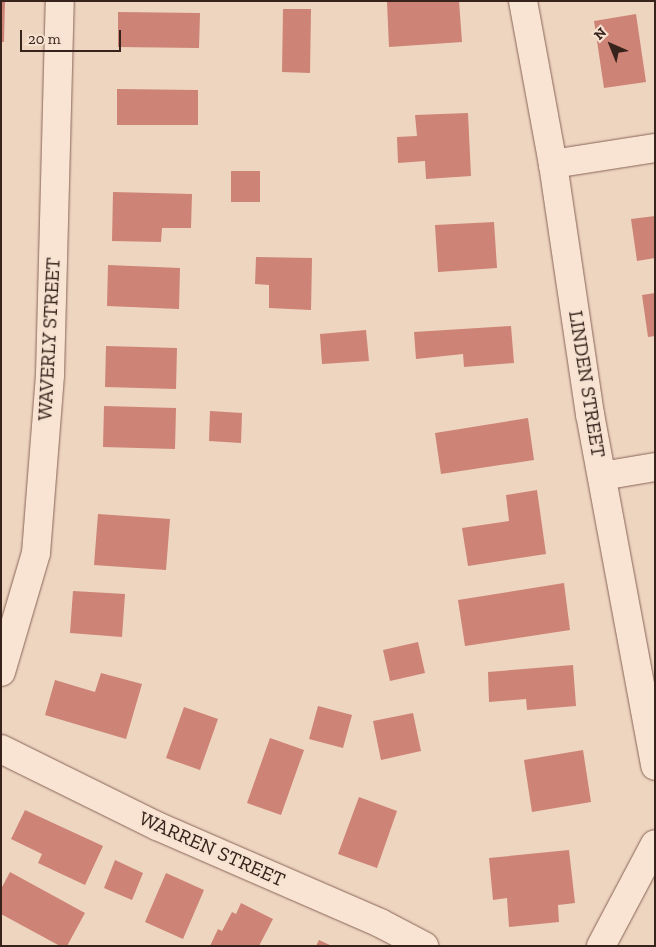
<!DOCTYPE html>
<html>
<head>
<meta charset="utf-8">
<style>
	body { margin:0 }
	#map { position:relative; width:656px; height:947px; overflow:hidden; background:#eed5c0; font-family:"Zilla Slab",serif }
	div>[style] { position:absolute }
	.building>* { inset:0; background:#cd8375 }
	.roads { filter:drop-shadow(0 0 1px #886558) drop-shadow(0 0 1px #886558) }
	.minor>* { height:28px; margin:-14px; padding:0 14px; transform-origin:14px; border-radius:14px; background:#f9e4d3 }
	span { translate:-50% -50%; white-space:nowrap; text-align:center; line-height:1.15; -webkit-text-stroke:4px #f6e1d0; paint-order:stroke }
	.street-label { font-size:20px; color:#37221c }
	.frame { position:absolute; inset:0; border:2px solid #37221c; pointer-events:none }
	.north { position:absolute; left:586px; top:20px; width:50px; height:50px; -webkit-text-stroke:4px #f6e1d0; paint-order:stroke; rotate:316deg; font-size:14px; font-weight:700; line-height:20px; text-align:center; color:#37221c }
	.north::after { content:''; display:block; margin:auto; width:18px; height:22px; background:#37221c; clip-path:polygon(50% 0,100% 100%,50% 72%,0 100%) }
	.scale { position:absolute; left:20px; top:30px; width:101px; height:22px; box-sizing:border-box; border:2px solid #37221c; border-top:0; padding-left:6px; font-size:15px; line-height:18px; white-space:nowrap; color:#37221c; -webkit-text-stroke:4px #f6e1d0; paint-order:stroke }
</style>
</head>
<body>
<div id="map">
	<div class="building">
		<i style="clip-path:polygon(1px 1px,5px 1px,4px 42px,1px 42px)"></i>
		<i style="clip-path:polygon(459px 1px,462px 42px,389px 47px,387px 2px)"></i>
		<i style="clip-path:polygon(283px 9px,311px 9px,310px 73px,282px 72px)"></i>
		<i style="clip-path:polygon(118px 12px,200px 13px,199px 48px,118px 47px)"></i>
		<i style="clip-path:polygon(636px 14px,646px 82px,604px 88px,594px 21px)"></i>
		<i style="clip-path:polygon(117px 89px,198px 90px,198px 125px,117px 125px)"></i>
		<i style="clip-path:polygon(468px 113px,471px 176px,426px 179px,425px 161px,398px 163px,397px 137px,417px 136px,415px 115px)"></i>
		<i style="clip-path:polygon(231px 171px,260px 171px,260px 202px,231px 202px)"></i>
		<i style="clip-path:polygon(113px 192px,192px 194px,191px 228px,162px 228px,161px 242px,112px 241px)"></i>
		<i style="clip-path:polygon(655px 216px,655px 258px,637px 261px,631px 219px)"></i>
		<i style="clip-path:polygon(494px 222px,497px 268px,438px 272px,435px 225px)"></i>
		<i style="clip-path:polygon(256px 257px,312px 258px,311px 310px,269px 308px,269px 285px,255px 284px)"></i>
		<i style="clip-path:polygon(108px 265px,180px 268px,179px 309px,107px 306px)"></i>
		<i style="clip-path:polygon(655px 293px,655px 336px,648px 337px,642px 295px)"></i>
		<i style="clip-path:polygon(511px 326px,514px 363px,464px 367px,463px 354px,416px 359px,414px 332px)"></i>
		<i style="clip-path:polygon(366px 330px,369px 361px,322px 364px,320px 334px)"></i>
		<i style="clip-path:polygon(106px 346px,177px 348px,176px 389px,105px 387px)"></i>
		<i style="clip-path:polygon(104px 406px,176px 408px,175px 449px,103px 447px)"></i>
		<i style="clip-path:polygon(210px 411px,242px 413px,241px 443px,209px 441px)"></i>
		<i style="clip-path:polygon(528px 418px,534px 460px,441px 474px,435px 433px)"></i>
		<i style="clip-path:polygon(537px 490px,546px 554px,468px 566px,462px 528px,509px 521px,506px 495px)"></i>
		<i style="clip-path:polygon(98px 514px,170px 519px,166px 570px,94px 565px)"></i>
		<i style="clip-path:polygon(564px 583px,570px 630px,465px 646px,458px 600px)"></i>
		<i style="clip-path:polygon(73px 591px,125px 594px,122px 637px,70px 633px)"></i>
		<i style="clip-path:polygon(418px 642px,425px 673px,390px 681px,383px 650px)"></i>
		<i style="clip-path:polygon(573px 665px,576px 706px,527px 710px,526px 699px,489px 702px,488px 672px)"></i>
		<i style="clip-path:polygon(101px 673px,142px 684px,126px 739px,45px 715px,55px 680px,95px 692px)"></i>
		<i style="clip-path:polygon(318px 706px,352px 715px,343px 748px,309px 739px)"></i>
		<i style="clip-path:polygon(184px 707px,218px 719px,200px 770px,166px 758px)"></i>
		<i style="clip-path:polygon(413px 713px,421px 751px,381px 760px,373px 721px)"></i>
		<i style="clip-path:polygon(270px 738px,304px 750px,281px 815px,247px 803px)"></i>
		<i style="clip-path:polygon(583px 750px,591px 802px,532px 812px,524px 760px)"></i>
		<i style="clip-path:polygon(359px 797px,397px 811px,377px 868px,338px 854px)"></i>
		<i style="clip-path:polygon(25px 810px,103px 846px,85px 885px,38px 863px,42px 854px,11px 839px)"></i>
		<i style="clip-path:polygon(569px 850px,575px 903px,558px 905px,559px 922px,509px 927px,507px 898px,493px 900px,489px 858px)"></i>
		<i style="clip-path:polygon(115px 860px,143px 873px,132px 900px,104px 888px)"></i>
		<i style="clip-path:polygon(10px 872px,85px 913px,67px 946px,60px 946px,1px 914px,1px 889px)"></i>
		<i style="clip-path:polygon(166px 873px,204px 890px,183px 939px,145px 922px)"></i>
		<i style="clip-path:polygon(241px 903px,273px 919px,259px 946px,210px 946px,218px 929px,222px 931px,232px 912px,236px 914px)"></i>
		<i style="clip-path:polygon(319px 940px,332px 946px,316px 946px)"></i>
	</div>
	<div class="roads">
		<div class="minor">
			<i style="left:523px;top:1px;width:166px;rotate:79.6deg"></i>
			<i style="left:553px;top:164px;width:253px;rotate:81.6deg"></i>
			<i style="left:590px;top:414px;width:358px;rotate:79.5deg"></i>
			<i style="left:553px;top:164px;width:103px;rotate:-8.9deg"></i>
			<i style="left:602px;top:476px;width:54px;rotate:-9.6deg"></i>
			<i style="left:1px;top:672px;width:124px;rotate:-73.6deg"></i>
			<i style="left:36px;top:553px;width:180px;rotate:-85.5deg"></i>
			<i style="left:50px;top:374px;width:373px;rotate:-88.5deg"></i>
			<i style="left:1px;top:749px;width:174px;rotate:26.3deg"></i>
			<i style="left:157px;top:826px;width:243px;rotate:23.5deg"></i>
			<i style="left:380px;top:923px;width:50px;rotate:27.6deg"></i>
			<i style="left:601px;top:946px;width:115px;rotate:-62.1deg"></i>
		</div>
	</div>
	<div class="street-label">
		<span style="left:49px;top:339px;rotate:-87deg">WAVERLY STREET</span>
		<span style="left:587px;top:384px;rotate:81deg">LINDEN STREET</span>
		<span style="left:212px;top:849px;rotate:24deg">WARREN STREET</span>
	</div>
	<div class="frame"></div>
	<div class="north">N</div>
	<div class="scale">20 m</div>
</div>
</body>
</html>
